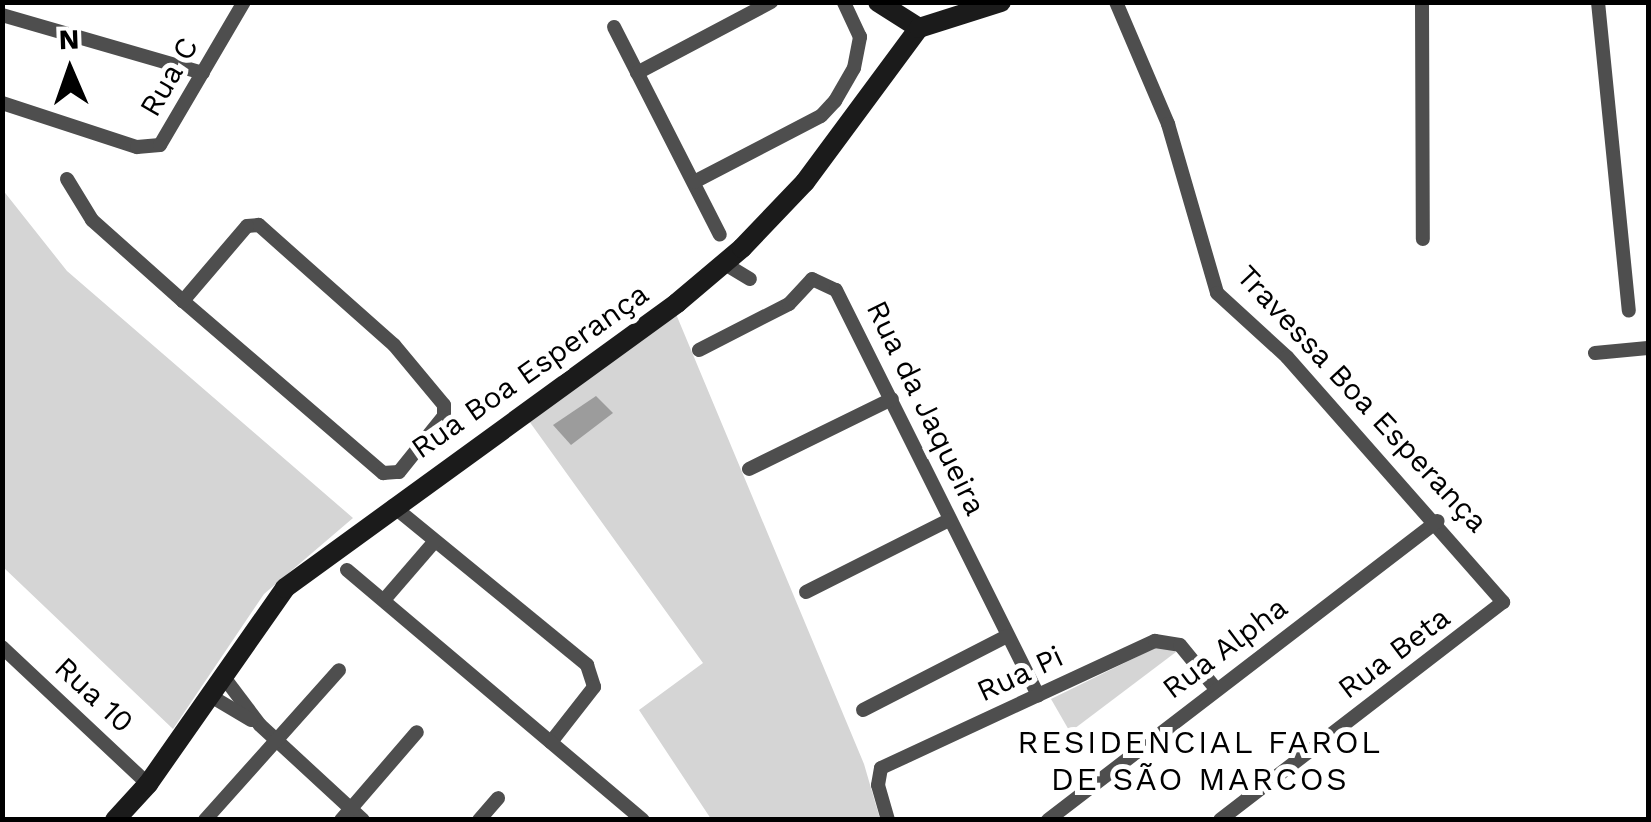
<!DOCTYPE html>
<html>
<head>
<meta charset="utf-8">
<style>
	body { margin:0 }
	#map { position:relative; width:1651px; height:822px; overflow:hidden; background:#fff; font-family:"Work Sans",sans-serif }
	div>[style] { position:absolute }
	.green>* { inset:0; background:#d5d5d5 }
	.water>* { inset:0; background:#9c9c9c }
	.minor>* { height:14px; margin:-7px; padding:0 7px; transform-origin:7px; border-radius:7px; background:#4e4e4e }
	.secondary>* { height:20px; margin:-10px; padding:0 10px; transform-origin:10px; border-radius:10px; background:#1b1b1b }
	span { translate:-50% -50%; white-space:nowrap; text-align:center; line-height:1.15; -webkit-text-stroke:10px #fff; paint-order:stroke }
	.street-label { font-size:30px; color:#000 }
	.neighbourhood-label { font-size:32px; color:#000; letter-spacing:2.5px }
	.frame { position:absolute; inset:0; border:5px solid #000; pointer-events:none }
	.north { position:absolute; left:20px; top:20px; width:100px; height:100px; -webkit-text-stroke:8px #fff; paint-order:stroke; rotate:358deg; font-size:28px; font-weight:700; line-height:40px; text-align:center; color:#000 }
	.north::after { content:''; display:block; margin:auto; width:35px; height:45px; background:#000; clip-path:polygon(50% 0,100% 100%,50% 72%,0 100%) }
</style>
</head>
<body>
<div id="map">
	<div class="green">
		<i style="clip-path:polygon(2px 189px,67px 271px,353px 518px,264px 594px,173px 729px,3px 567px)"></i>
		<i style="clip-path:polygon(676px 314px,864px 764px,880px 819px,711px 819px,639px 710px,703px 663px,529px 421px)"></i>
		<i style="clip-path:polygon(1165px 643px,1176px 652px,1070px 732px,1051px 699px)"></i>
	</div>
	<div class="water">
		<i style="clip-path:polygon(596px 396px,613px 413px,571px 445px,553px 425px)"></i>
	</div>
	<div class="minor">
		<i style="left:1116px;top:2px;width:133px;rotate:66.9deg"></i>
		<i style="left:1168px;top:124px;width:176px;rotate:73.8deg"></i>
		<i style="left:1217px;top:293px;width:95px;rotate:42.4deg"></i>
		<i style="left:1287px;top:357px;width:327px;rotate:48.6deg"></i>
		<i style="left:1503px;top:602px;width:357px;rotate:142.4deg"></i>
		<i style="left:1422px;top:2px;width:237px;rotate:89.8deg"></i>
		<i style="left:1598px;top:2px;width:310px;rotate:84.3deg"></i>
		<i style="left:2px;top:15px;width:209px;rotate:16.1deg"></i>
		<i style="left:614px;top:27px;width:233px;rotate:63deg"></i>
		<i style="left:637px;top:73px;width:152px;rotate:-27.9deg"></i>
		<i style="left:2px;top:103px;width:142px;rotate:18.1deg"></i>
		<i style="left:137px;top:147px;width:23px;rotate:-5deg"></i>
		<i style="left:160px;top:145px;width:166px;rotate:-59.6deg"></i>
		<i style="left:67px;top:179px;width:48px;rotate:58.6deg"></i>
		<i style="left:92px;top:220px;width:122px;rotate:41.7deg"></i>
		<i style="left:183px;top:301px;width:264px;rotate:40.7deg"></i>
		<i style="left:383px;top:473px;width:16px;rotate:-4deg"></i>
		<i style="left:399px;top:472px;width:72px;rotate:-51.2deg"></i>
		<i style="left:444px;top:416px;width:11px;rotate:-90deg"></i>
		<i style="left:444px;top:405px;width:78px;rotate:-129.8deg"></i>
		<i style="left:394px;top:345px;width:181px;rotate:-138.4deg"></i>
		<i style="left:259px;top:225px;width:12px;rotate:175deg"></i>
		<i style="left:247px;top:226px;width:99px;rotate:130.5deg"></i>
		<i style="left:694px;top:182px;width:143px;rotate:-27.5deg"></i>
		<i style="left:821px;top:116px;width:21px;rotate:-47deg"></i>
		<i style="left:835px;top:101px;width:38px;rotate:-60deg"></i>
		<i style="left:854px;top:68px;width:32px;rotate:-79deg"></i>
		<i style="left:860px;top:37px;width:38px;rotate:-115deg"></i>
		<i style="left:725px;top:264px;width:29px;rotate:31deg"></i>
		<i style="left:699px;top:350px;width:101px;rotate:-27.1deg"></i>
		<i style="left:789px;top:304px;width:34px;rotate:-47deg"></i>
		<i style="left:812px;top:279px;width:26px;rotate:25deg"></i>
		<i style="left:836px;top:290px;width:453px;rotate:63.5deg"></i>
		<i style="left:1595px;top:353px;width:53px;rotate:-5.4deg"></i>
		<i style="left:749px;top:469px;width:159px;rotate:-26.1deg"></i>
		<i style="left:393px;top:506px;width:251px;rotate:39.3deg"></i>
		<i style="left:587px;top:665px;width:23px;rotate:72deg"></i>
		<i style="left:594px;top:687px;width:70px;rotate:128deg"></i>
		<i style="left:347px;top:570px;width:387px;rotate:40.2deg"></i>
		<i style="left:806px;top:592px;width:160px;rotate:-26.7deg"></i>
		<i style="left:384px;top:600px;width:77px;rotate:-49.2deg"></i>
		<i style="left:2px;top:647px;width:200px;rotate:43.2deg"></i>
		<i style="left:223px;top:676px;width:61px;rotate:52.9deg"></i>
		<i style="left:260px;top:725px;width:140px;rotate:42.7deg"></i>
		<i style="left:209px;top:695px;width:49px;rotate:30.8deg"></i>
		<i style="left:863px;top:710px;width:162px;rotate:-27.2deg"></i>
		<i style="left:205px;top:820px;width:201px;rotate:-48.2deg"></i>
		<i style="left:341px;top:820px;width:116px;rotate:-49.2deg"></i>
		<i style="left:479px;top:820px;width:29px;rotate:-49deg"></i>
		<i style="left:888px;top:820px;width:36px;rotate:-106deg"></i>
		<i style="left:878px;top:785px;width:17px;rotate:-80deg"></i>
		<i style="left:881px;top:768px;width:302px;rotate:-24.9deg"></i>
		<i style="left:1155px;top:641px;width:25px;rotate:9deg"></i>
		<i style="left:1180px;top:645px;width:57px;rotate:50.7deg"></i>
		<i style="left:1048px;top:820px;width:491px;rotate:-37.5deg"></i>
	</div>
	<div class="secondary">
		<i style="left:878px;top:2px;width:49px;rotate:32.4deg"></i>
		<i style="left:115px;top:820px;width:49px;rotate:-47.5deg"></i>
		<i style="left:148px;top:784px;width:239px;rotate:-55deg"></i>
		<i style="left:285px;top:588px;width:485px;rotate:-36deg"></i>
		<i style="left:677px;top:303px;width:85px;rotate:-40.2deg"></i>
		<i style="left:742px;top:248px;width:91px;rotate:-46.3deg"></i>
		<i style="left:805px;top:182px;width:192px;rotate:-53.5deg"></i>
		<i style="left:919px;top:28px;width:86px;rotate:-17.6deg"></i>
	</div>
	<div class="street-label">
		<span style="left:169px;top:77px;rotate:-60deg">Rua C</span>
		<span style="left:530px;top:371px;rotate:-35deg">Rua Boa Esperança</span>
		<span style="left:1362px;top:399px;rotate:47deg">Travessa Boa Esperança</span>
		<span style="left:926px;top:408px;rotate:64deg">Rua da Jaqueira</span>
		<span style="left:1225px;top:648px;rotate:-37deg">Rua Alpha</span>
		<span style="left:1394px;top:653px;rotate:-37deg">Rua Beta</span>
		<span style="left:1020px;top:674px;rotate:-25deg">Rua Pi</span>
		<span style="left:94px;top:695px;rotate:43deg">Rua 10</span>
	</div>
	<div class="neighbourhood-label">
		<span style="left:1200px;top:761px">RESIDENCIAL FAROL<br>DE SÃO MARCOS</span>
	</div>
	<div class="frame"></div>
	<div class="north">N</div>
</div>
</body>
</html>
